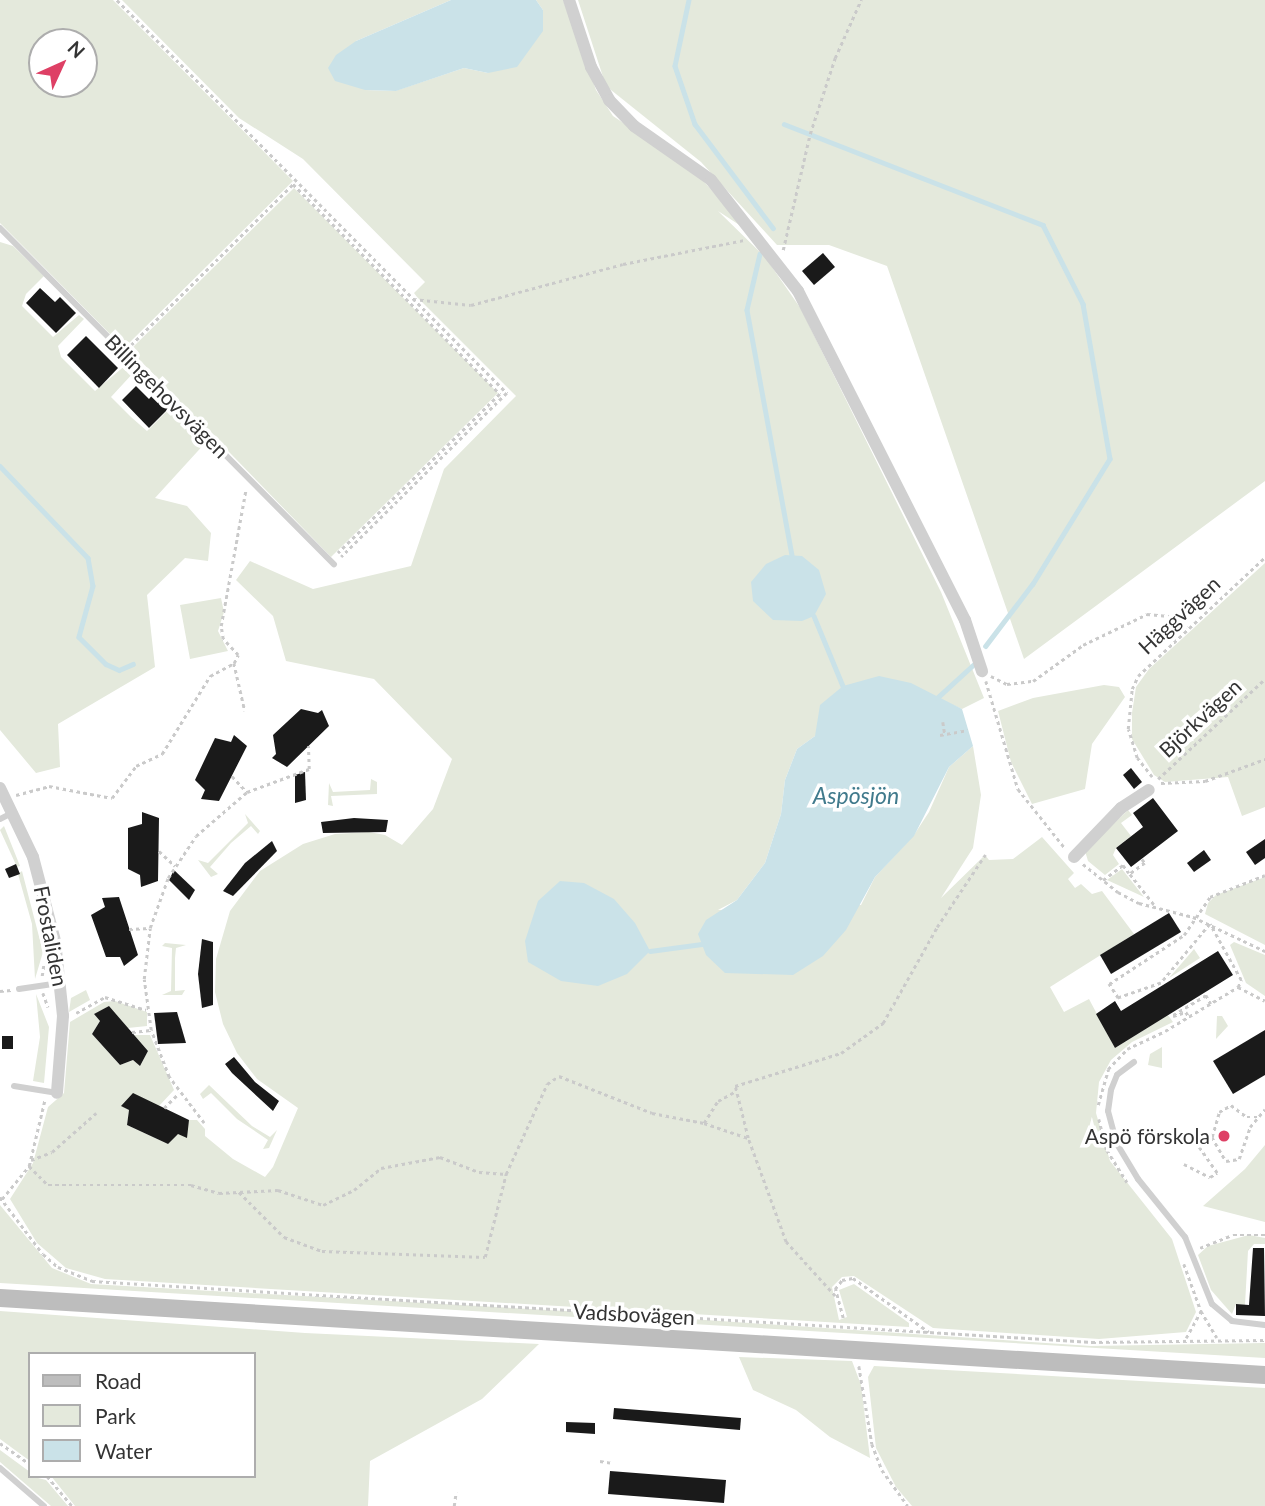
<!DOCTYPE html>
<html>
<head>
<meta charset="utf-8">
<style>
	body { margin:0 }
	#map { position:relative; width:1265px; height:1506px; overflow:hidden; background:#fff; font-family:Lato,sans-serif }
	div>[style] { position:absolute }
	.green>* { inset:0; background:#e4e9dc }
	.water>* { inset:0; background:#cae2e8 }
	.stream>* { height:4.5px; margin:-2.25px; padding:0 2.25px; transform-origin:2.25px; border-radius:2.25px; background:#cae2e8 }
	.building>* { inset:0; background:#1a1a1a }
	.path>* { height:2.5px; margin-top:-1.25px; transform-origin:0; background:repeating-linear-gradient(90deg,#cacaca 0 3.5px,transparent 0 7px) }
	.service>* { height:6px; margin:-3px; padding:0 3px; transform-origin:3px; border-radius:3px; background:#d0d0d0 }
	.minor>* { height:12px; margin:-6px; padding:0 6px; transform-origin:6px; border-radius:6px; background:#d0d0d0 }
	.secondary>* { height:18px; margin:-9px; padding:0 9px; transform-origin:9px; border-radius:9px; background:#bdbdbd }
	.dots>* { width:19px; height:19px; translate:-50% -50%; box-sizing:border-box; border:4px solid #fff; border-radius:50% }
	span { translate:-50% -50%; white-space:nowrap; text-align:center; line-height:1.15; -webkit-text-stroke:7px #fff; paint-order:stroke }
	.street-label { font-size:21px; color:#333 }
	.poi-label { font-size:21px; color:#333 }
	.right { translate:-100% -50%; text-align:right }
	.water-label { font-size:23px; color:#407a8c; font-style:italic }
	.legend { position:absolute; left:28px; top:1352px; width:228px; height:126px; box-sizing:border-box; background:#fff; border:2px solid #adadad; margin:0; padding:9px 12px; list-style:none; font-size:21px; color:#333 }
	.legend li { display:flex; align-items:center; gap:14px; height:35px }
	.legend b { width:35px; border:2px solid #adadad }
	.north { position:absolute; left:28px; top:28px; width:70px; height:70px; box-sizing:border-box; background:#fff; border:2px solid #adadad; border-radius:50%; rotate:45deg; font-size:19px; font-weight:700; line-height:28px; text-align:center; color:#333 }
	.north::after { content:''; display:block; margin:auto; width:24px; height:32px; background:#de4065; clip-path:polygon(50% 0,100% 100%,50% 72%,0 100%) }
</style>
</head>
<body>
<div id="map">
	<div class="green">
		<i style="clip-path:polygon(evenodd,0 0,113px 0,293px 181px,127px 345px,117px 341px,0 223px,0 0,42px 42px,84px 42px,84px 84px,42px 84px,42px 42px)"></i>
		<i style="clip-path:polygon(122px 0,451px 0,356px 41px,365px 90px,395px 91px,464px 68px,488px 73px,543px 10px,536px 0,563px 0,596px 90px,613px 116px,695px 171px,744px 228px,718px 211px,765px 257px,801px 309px,941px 592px,984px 698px,962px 709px,937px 698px,815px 736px,797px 749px,785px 780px,781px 814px,765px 863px,737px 900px,718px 910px,861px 905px,875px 877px,914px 835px,929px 812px,949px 767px,973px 746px,981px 795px,973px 848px,941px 898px,985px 855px,989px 860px,1013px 859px,1042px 837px,1074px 873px,1068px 879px,1075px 888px,1081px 884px,1092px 894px,1102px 891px,1134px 934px,1050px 987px,1064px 1012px,1089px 999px,1115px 1048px,1168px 1015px,1173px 1022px,1132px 1042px,1111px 1060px,1099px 1082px,1096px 1113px,1110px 1161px,1172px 1239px,1196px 1312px,1186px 1332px,1099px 1339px,933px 1328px,854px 1276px,842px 1277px,832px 1287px,839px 1320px,847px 1317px,839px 1290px,854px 1284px,909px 1323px,909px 1327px,105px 1279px,66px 1268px,37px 1243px,10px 1199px,33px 1163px,48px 1107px,64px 1093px,70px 1022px,104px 1002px,115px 1001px,147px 1012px,147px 1026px,128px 1028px,109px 1007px,94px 1014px,100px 1021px,92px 1034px,120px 1065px,133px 1060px,140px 1066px,148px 1051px,134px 1035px,150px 1035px,174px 1090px,159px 1106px,122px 1106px,129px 1110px,127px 1125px,168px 1144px,189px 1120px,197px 1120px,205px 1129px,205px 1136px,233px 1159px,265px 1177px,273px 1167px,298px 1108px,257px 1079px,237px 1053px,223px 1024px,215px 992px,216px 959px,230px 911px,260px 871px,303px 844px,335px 834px,369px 832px,385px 835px,402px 845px,433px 809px,452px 759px,374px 679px,286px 661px,273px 616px,236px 580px,250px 561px,313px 589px,411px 566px,444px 469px,516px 396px,417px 297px,414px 293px,425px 282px,303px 159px,239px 118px)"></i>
		<i style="clip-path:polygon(578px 0,1265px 0,1265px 481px,1024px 659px,887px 266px,829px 245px,777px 245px,701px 162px,606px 86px)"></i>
		<i style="clip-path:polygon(294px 188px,498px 393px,331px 557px,130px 350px)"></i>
		<i style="clip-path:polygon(0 242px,13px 246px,44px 276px,26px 294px,22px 306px,53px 337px,79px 315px,84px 319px,58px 346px,61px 357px,95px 391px,127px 364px,135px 371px,111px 397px,131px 417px,147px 431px,172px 406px,207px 441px,155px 498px,187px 506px,211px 533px,208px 561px,185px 558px,147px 595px,155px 667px,58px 724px,60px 767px,36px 773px,0 730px)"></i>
		<i style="clip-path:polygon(1265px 563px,1265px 807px,1242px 816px,1228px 777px,1165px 782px,1154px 775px,1132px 739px,1132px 713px,1136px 687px,1149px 669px)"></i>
		<i style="clip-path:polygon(221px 598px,224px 612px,218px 631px,228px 651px,190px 659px,180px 605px)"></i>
		<i style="clip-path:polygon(1104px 685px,1119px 687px,1125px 697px,1092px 744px,1085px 789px,1032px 804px,1011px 762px,998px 711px,1033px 698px)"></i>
		<i style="clip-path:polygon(371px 779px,377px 782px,377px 794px,331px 796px,333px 806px,328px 805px,329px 783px,333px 792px,370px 790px)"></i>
		<i style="clip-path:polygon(1128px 810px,1132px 815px,1121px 823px,1131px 836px,1116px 848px,1113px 855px,1119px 864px,1105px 875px,1088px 861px,1085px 851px)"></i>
		<i style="clip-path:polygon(245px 814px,260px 831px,258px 834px,251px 826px,231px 843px,210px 867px,218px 874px,211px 877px,198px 860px,208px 863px,248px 823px)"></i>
		<i style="clip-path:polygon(4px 826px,20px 866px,17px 867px,0 830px)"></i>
		<i style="clip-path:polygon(1122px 869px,1144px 897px,1107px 880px)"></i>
		<i style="clip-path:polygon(22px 871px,43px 952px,35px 979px,32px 924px,18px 874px)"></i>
		<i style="clip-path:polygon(1265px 877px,1265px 945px,1205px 914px,1208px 903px,1216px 895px)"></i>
		<i style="clip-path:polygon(1234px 942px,1265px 955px,1265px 996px,1246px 983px,1230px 945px)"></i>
		<i style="clip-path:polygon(165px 943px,186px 945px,176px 948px,175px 958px,175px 991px,185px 990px,182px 995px,162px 995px,171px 991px,172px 948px,162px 946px)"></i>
		<i style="clip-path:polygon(1194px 949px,1200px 958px,1169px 978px)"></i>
		<i style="clip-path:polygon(86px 990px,90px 1000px,69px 1012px,71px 998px)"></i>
		<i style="clip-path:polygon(36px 994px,49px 1027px,44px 1083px,33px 1081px,40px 1037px)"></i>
		<i style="clip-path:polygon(1217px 1016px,1222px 1016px,1228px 1026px,1216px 1039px)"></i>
		<i style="clip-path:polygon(1162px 1047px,1162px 1068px,1148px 1065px,1150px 1054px)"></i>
		<i style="clip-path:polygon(209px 1085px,252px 1126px,270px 1137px,277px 1130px,269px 1148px,263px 1149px,268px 1140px,237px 1119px,211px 1093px,203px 1099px,200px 1094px)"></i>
		<i style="clip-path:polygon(1265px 1145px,1265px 1222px,1203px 1206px,1245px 1169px)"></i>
		<i style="clip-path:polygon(0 1205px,52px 1268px,91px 1284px,618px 1314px,1091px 1346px,1265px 1343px,1265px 1358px,0 1283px)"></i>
		<i style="clip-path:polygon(1249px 1235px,1265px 1238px,1265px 1244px,1254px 1244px,1248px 1251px,1245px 1305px,1236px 1304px,1232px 1314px,1211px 1290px,1198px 1255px,1208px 1246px)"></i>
		<i style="clip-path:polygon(0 1311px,305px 1333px,539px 1344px,482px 1399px,370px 1461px,368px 1506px,75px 1506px,51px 1476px,254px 1476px,254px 1354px,30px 1354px,30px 1461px,0 1439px)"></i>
		<i style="clip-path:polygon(739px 1357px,852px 1361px,861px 1385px,870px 1458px,830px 1437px,796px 1410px,753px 1390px)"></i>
		<i style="clip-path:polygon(874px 1366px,1265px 1388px,1265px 1506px,912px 1506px,896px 1487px,876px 1448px,868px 1377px)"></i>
		<i style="clip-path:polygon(0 1450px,30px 1472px,30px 1476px,46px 1480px,68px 1506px,51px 1506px,0 1462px)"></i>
	</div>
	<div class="water">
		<i style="clip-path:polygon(451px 0,536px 0,543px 10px,543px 31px,517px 67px,488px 73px,464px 68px,396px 91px,365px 90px,335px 81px,328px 68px,336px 55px,356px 41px)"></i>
		<i style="clip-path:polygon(785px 555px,802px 556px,819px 570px,826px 594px,814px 616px,802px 621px,773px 620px,753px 601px,751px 582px,766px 564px)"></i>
		<i style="clip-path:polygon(879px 676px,911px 683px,962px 709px,973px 746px,949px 767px,914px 836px,875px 877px,846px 930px,823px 956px,793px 975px,725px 973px,706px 955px,698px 934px,706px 920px,737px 900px,765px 863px,781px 814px,785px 780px,797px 749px,815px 736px,820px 705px,843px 686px)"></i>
		<i style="clip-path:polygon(560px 881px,584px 883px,614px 899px,635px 923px,650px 951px,627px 974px,598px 986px,561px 981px,528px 962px,525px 941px,538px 901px)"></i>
	</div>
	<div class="stream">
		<i style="left:689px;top:0;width:67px;rotate:102deg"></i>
		<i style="left:675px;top:66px;width:61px;rotate:71deg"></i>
		<i style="left:695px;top:124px;width:130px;rotate:53.1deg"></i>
		<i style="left:784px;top:124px;width:278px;rotate:21.3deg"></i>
		<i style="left:1043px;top:225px;width:89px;rotate:63.1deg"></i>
		<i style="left:1083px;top:304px;width:157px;rotate:80.1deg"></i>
		<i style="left:1110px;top:459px;width:147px;rotate:121.6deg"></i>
		<i style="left:1033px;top:584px;width:78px;rotate:127.2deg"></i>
		<i style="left:760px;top:254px;width:57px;rotate:103.1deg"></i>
		<i style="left:747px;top:310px;width:250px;rotate:79.6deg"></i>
		<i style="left:0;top:466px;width:127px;rotate:46.3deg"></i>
		<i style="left:88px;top:558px;width:28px;rotate:80deg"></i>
		<i style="left:93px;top:586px;width:53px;rotate:105.4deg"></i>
		<i style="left:79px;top:637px;width:38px;rotate:45deg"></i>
		<i style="left:106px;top:664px;width:14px;rotate:25deg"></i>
		<i style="left:119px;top:670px;width:15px;rotate:-23deg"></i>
		<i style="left:814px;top:616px;width:76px;rotate:67.5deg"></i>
		<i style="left:937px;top:698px;width:49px;rotate:-42.5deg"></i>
		<i style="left:650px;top:951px;width:52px;rotate:-7.7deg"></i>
	</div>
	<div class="building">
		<i style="clip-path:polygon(823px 253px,835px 267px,814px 285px,802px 271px)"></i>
		<i style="clip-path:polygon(40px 288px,55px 302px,60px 297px,76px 313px,56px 333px,26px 303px)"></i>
		<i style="clip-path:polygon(86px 336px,118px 368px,99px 388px,67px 355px)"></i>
		<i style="clip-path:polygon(136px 386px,149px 399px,155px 392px,170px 407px,149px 428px,122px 400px)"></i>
		<i style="clip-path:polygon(301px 709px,318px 713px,322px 710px,329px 726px,287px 767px,272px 758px,276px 754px,273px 735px)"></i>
		<i style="clip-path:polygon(234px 735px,247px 746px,219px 801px,201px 799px,205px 790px,195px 780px,215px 738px,231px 742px)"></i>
		<i style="clip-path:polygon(1131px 768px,1142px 782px,1134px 789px,1123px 775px)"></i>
		<i style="clip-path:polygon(305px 772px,306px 800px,295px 803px,295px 775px)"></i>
		<i style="clip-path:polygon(1153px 798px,1178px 831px,1131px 867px,1116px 848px,1143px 827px,1133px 813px)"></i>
		<i style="clip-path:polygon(142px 812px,159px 818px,158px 881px,141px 887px,140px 875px,128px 869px,128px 828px,142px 824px)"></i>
		<i style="clip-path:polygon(354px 818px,388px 820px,386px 832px,323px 833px,321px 822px)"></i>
		<i style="clip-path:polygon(1265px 839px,1265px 858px,1255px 865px,1246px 852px)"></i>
		<i style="clip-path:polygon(272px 841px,277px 851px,233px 896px,223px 891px,245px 863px)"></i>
		<i style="clip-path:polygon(1204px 850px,1211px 860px,1194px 872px,1187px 863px)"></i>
		<i style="clip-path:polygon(16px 864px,20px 874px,9px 878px,5px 869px)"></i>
		<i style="clip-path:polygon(174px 870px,195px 890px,189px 900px,169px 880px)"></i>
		<i style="clip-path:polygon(119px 897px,138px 955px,124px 966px,120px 957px,106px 957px,91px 915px,105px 907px,102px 898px)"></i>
		<i style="clip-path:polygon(1169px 913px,1181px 932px,1111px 974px,1100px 955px)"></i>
		<i style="clip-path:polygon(202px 939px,213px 942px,213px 1005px,202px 1008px,198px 974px)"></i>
		<i style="clip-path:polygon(1218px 951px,1233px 975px,1115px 1048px,1096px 1014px,1115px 1001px,1121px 1011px)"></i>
		<i style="clip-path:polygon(109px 1006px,148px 1051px,140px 1066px,133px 1060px,120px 1065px,92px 1034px,100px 1021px,94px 1014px)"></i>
		<i style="clip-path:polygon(177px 1012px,186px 1043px,158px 1044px,154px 1013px)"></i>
		<i style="clip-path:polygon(1265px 1030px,1265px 1075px,1233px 1094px,1213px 1061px)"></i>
		<i style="clip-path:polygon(2px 1036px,13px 1036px,13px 1049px,2px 1049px)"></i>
		<i style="clip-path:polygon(234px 1057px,255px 1082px,279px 1101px,273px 1111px,232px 1073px,225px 1064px)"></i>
		<i style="clip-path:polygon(133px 1093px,189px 1120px,187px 1138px,178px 1134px,168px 1144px,127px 1125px,129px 1110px,121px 1106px)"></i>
		<i style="clip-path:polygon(1253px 1248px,1264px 1248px,1265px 1316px,1236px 1315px,1236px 1304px,1249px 1305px)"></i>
		<i style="clip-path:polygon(614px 1408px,741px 1418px,740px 1430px,613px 1419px)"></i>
		<i style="clip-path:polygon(566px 1422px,595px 1423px,595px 1434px,566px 1432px)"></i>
		<i style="clip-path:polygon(610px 1471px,726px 1480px,724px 1503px,608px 1494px)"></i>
	</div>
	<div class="path">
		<i style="left:117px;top:0;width:554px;rotate:45.22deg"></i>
		<i style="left:507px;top:393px;width:233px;rotate:135.3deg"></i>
		<i style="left:783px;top:250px;width:119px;rotate:-76.9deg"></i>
		<i style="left:810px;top:134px;width:80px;rotate:-71.8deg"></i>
		<i style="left:835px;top:58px;width:64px;rotate:-65.9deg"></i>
		<i style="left:413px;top:299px;width:58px;rotate:5.9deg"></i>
		<i style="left:471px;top:305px;width:157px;rotate:-15.1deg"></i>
		<i style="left:623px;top:264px;width:123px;rotate:-11.2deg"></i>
		<i style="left:131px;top:345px;width:228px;rotate:-44.8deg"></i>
		<i style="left:293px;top:184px;width:295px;rotate:45.4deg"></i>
		<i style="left:500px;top:394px;width:227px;rotate:135.5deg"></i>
		<i style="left:234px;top:663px;width:49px;rotate:77.1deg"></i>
		<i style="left:991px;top:676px;width:18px;rotate:27deg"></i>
		<i style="left:1007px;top:684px;width:26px;rotate:-7deg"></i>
		<i style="left:1033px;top:681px;width:62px;rotate:-35.8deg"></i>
		<i style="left:1083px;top:645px;width:71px;rotate:-25.8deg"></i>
		<i style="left:1147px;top:614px;width:22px;rotate:5deg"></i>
		<i style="left:1169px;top:616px;width:21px;rotate:31deg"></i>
		<i style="left:986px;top:681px;width:113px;rotate:73.5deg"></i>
		<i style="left:1018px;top:789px;width:75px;rotate:51.5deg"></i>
		<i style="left:943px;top:722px;width:12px;rotate:81deg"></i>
		<i style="left:940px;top:735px;width:28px;rotate:-10deg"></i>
		<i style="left:232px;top:776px;width:22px;rotate:47deg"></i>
		<i style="left:1152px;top:777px;width:24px;rotate:-128deg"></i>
		<i style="left:1137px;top:758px;width:30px;rotate:-107deg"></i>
		<i style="left:1128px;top:729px;width:40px;rotate:-84.3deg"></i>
		<i style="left:1132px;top:689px;width:14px;rotate:-65deg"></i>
		<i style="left:1138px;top:676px;width:174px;rotate:-43.1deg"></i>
		<i style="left:1158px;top:779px;width:146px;rotate:-43.1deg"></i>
		<i style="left:1161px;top:783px;width:44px;rotate:-2.6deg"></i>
		<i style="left:1205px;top:781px;width:64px;rotate:-20.1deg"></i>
		<i style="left:16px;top:795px;width:34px;rotate:-15deg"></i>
		<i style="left:49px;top:786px;width:64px;rotate:10.8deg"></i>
		<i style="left:112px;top:798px;width:40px;rotate:-53deg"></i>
		<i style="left:136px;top:766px;width:29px;rotate:-25deg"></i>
		<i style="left:162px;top:754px;width:92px;rotate:-58.4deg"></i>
		<i style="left:210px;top:676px;width:27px;rotate:-28deg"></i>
		<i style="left:234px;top:663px;width:9px;rotate:-63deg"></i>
		<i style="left:238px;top:655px;width:22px;rotate:-133deg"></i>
		<i style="left:223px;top:639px;width:13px;rotate:-99deg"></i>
		<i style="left:221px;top:626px;width:139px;rotate:-79.7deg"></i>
		<i style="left:159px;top:851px;width:22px;rotate:43deg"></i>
		<i style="left:1142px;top:859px;width:5px;rotate:53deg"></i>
		<i style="left:1145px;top:863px;width:19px;rotate:144deg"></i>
		<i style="left:1130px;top:874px;width:42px;rotate:51.8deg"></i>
		<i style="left:1083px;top:864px;width:45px;rotate:38.7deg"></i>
		<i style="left:1118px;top:892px;width:24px;rotate:28deg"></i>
		<i style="left:1139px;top:903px;width:56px;rotate:14.5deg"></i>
		<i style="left:1193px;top:917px;width:80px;rotate:25.3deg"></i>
		<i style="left:1103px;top:880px;width:25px;rotate:-37deg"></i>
		<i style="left:1123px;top:865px;width:10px;rotate:53deg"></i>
		<i style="left:129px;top:929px;width:21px;rotate:-3deg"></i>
		<i style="left:42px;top:976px;width:14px;rotate:-82deg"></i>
		<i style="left:1238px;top:987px;width:30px;rotate:27deg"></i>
		<i style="left:0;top:991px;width:11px;rotate:-5deg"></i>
		<i style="left:43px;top:993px;width:15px;rotate:70deg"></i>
		<i style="left:76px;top:1013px;width:33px;rotate:-29deg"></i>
		<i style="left:105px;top:997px;width:43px;rotate:17.6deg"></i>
		<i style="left:1173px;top:1015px;width:39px;rotate:-31deg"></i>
		<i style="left:1206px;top:995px;width:10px;rotate:61deg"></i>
		<i style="left:1173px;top:1016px;width:14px;rotate:-17deg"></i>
		<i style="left:1186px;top:1012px;width:6px;rotate:59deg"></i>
		<i style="left:132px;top:1032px;width:19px;rotate:-6deg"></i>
		<i style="left:1098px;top:1105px;width:37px;rotate:-74deg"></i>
		<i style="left:1108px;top:1069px;width:28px;rotate:-46deg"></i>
		<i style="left:1127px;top:1049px;width:42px;rotate:-25.3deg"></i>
		<i style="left:1165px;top:1031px;width:85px;rotate:-31.1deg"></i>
		<i style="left:1238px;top:987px;width:8px;rotate:-67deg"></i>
		<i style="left:1241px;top:980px;width:64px;rotate:-119deg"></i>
		<i style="left:1210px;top:924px;width:77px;rotate:129.7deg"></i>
		<i style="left:1161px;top:983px;width:46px;rotate:160.8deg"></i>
		<i style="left:1118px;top:998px;width:17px;rotate:-123deg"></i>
		<i style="left:1109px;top:984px;width:90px;rotate:-33.2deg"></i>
		<i style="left:1184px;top:935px;width:46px;rotate:-55.6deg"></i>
		<i style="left:1210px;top:897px;width:59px;rotate:-21.8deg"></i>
		<i style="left:164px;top:1108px;width:21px;rotate:-45deg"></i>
		<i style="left:1099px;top:1119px;width:32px;rotate:76deg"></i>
		<i style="left:1107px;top:1150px;width:38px;rotate:58deg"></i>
		<i style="left:204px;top:1123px;width:58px;rotate:-127.3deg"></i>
		<i style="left:169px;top:1077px;width:50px;rotate:-111deg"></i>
		<i style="left:151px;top:1030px;width:51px;rotate:-97.8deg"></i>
		<i style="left:144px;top:979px;width:51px;rotate:-83.3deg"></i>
		<i style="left:150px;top:928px;width:53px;rotate:-70.2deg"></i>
		<i style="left:168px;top:878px;width:50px;rotate:-56.3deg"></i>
		<i style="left:196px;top:836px;width:67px;rotate:-40.8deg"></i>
		<i style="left:247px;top:792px;width:66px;rotate:-20.4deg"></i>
		<i style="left:309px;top:769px;width:23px;rotate:-92deg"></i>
		<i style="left:704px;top:1123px;width:26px;rotate:-58deg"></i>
		<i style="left:718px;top:1101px;width:18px;rotate:-29deg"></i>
		<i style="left:1212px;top:1137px;width:28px;rotate:60deg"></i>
		<i style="left:1226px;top:1161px;width:13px;rotate:-9deg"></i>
		<i style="left:1239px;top:1159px;width:34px;rotate:-71deg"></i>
		<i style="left:1250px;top:1127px;width:23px;rotate:-50deg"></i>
		<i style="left:31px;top:1160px;width:22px;rotate:-21deg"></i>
		<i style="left:52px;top:1152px;width:59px;rotate:-41.6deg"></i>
		<i style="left:1184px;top:1164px;width:29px;rotate:27deg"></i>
		<i style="left:1210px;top:1177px;width:8px;rotate:-30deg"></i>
		<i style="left:1217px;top:1173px;width:38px;rotate:-125deg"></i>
		<i style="left:1195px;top:1142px;width:8px;rotate:-60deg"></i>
		<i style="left:1199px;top:1135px;width:13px;rotate:9deg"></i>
		<i style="left:1212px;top:1137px;width:26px;rotate:-74deg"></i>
		<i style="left:1219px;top:1112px;width:14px;rotate:-30deg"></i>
		<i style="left:1231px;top:1105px;width:20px;rotate:37deg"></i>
		<i style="left:1247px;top:1117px;width:11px"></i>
		<i style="left:29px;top:1166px;width:27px;rotate:45deg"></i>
		<i style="left:48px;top:1185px;width:143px"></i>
		<i style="left:191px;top:1185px;width:29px;rotate:16deg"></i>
		<i style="left:219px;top:1193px;width:59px;rotate:-2.9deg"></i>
		<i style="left:278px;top:1190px;width:47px;rotate:18.4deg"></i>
		<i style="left:323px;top:1205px;width:34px;rotate:-26deg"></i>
		<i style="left:354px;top:1190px;width:35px;rotate:-39deg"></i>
		<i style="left:381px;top:1168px;width:60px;rotate:-10.6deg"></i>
		<i style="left:440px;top:1157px;width:42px;rotate:21deg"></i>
		<i style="left:479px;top:1172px;width:27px;rotate:4deg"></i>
		<i style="left:506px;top:1174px;width:99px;rotate:-65.5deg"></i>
		<i style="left:547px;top:1084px;width:14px;rotate:-34deg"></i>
		<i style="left:559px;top:1076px;width:100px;rotate:21.7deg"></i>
		<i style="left:652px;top:1113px;width:53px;rotate:10.9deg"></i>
		<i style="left:704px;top:1123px;width:46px;rotate:18.8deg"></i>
		<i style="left:239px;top:1192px;width:64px;rotate:45deg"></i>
		<i style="left:284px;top:1237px;width:40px;rotate:20.2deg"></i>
		<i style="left:322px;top:1251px;width:163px;rotate:2.1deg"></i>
		<i style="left:485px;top:1257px;width:86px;rotate:-75.8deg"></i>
		<i style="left:0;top:1197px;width:71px;rotate:53deg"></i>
		<i style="left:43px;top:1254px;width:20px;rotate:41deg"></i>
		<i style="left:58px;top:1267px;width:37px;rotate:22deg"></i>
		<i style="left:92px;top:1281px;width:1002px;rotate:3.49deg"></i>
		<i style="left:1092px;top:1342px;width:173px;rotate:-0.7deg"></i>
		<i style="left:2px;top:1199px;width:43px;rotate:-50.7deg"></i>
		<i style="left:29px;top:1166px;width:69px;rotate:-76.6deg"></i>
		<i style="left:1200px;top:1248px;width:35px;rotate:-22deg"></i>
		<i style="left:1233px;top:1235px;width:32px"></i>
		<i style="left:1184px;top:1264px;width:50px;rotate:70.1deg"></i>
		<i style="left:1201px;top:1311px;width:31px;rotate:59deg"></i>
		<i style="left:835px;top:1296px;width:73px;rotate:-132.2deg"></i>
		<i style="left:786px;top:1242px;width:111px;rotate:-110.1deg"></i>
		<i style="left:748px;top:1138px;width:54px;rotate:-104deg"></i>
		<i style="left:735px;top:1086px;width:111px;rotate:-17.3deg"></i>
		<i style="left:841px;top:1053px;width:52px;rotate:-35.5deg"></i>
		<i style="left:883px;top:1023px;width:110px;rotate:-60.6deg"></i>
		<i style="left:937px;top:927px;width:87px;rotate:-56.3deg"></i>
		<i style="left:843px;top:1318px;width:30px;rotate:-105deg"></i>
		<i style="left:835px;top:1289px;width:11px;rotate:-52deg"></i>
		<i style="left:842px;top:1280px;width:11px;rotate:-10deg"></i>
		<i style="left:853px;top:1278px;width:93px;rotate:35.4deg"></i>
		<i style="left:1186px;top:1338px;width:31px;rotate:-61deg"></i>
		<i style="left:859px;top:1366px;width:79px;rotate:80.5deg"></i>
		<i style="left:872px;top:1444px;width:28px;rotate:69deg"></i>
		<i style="left:882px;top:1470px;width:44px;rotate:54.2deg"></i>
		<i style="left:0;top:1443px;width:37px;rotate:35deg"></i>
		<i style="left:600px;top:1461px;width:12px;rotate:9deg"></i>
		<i style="left:47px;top:1476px;width:39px;rotate:50deg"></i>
		<i style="left:454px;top:1506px;width:14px;rotate:-82deg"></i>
	</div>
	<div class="service">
		<i style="left:0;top:228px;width:474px;rotate:45.2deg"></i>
		<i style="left:0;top:819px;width:13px;rotate:-27deg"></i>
		<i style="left:19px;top:989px;width:41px;rotate:-8.3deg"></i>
		<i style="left:1134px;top:1062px;width:21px;rotate:143deg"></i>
		<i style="left:1117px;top:1075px;width:16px;rotate:112deg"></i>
		<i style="left:1111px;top:1090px;width:21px;rotate:98deg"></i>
		<i style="left:1108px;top:1111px;width:34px;rotate:75deg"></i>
		<i style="left:1117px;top:1144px;width:41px;rotate:59deg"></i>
		<i style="left:1138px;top:1179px;width:75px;rotate:51deg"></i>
		<i style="left:1185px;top:1237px;width:72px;rotate:68.1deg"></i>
		<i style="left:1212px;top:1304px;width:26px;rotate:40deg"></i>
		<i style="left:1232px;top:1321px;width:33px;rotate:7deg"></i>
		<i style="left:14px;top:1086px;width:44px;rotate:9.2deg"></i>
		<i style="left:0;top:1468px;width:58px;rotate:40.8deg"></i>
	</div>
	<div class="minor">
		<i style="left:569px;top:0;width:71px;rotate:71.8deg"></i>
		<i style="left:591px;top:67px;width:38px;rotate:61deg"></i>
		<i style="left:609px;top:100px;width:36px;rotate:46deg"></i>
		<i style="left:634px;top:126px;width:94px;rotate:35deg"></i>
		<i style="left:711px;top:180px;width:141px;rotate:51.9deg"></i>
		<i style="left:798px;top:291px;width:369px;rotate:63.1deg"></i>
		<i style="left:965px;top:620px;width:54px;rotate:71.6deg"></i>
		<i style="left:0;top:788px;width:76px;rotate:64.4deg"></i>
		<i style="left:33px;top:857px;width:87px;rotate:75.3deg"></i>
		<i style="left:55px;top:941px;width:75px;rotate:83.9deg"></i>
		<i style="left:63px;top:1016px;width:77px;rotate:94.5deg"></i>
		<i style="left:1074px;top:857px;width:68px;rotate:-46.2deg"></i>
		<i style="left:1121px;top:808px;width:33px;rotate:-33deg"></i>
	</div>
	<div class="secondary">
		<i style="left:0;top:1298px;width:1267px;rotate:3.48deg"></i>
	</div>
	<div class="dots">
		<i style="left:1224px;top:1136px;background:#de4065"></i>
	</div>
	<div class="street-label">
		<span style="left:167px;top:396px;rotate:45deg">Billingehovsvägen</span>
		<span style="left:1179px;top:615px;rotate:-43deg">Häggvägen</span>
		<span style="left:1200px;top:718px;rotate:-43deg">Björkvägen</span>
		<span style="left:51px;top:936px;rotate:79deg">Frostaliden</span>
		<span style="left:634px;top:1314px;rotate:3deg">Vadsbovägen</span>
	</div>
	<div class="poi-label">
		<span class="right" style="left:1210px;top:1136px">Aspö förskola</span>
	</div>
	<div class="water-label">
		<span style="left:856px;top:795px">Aspösjön</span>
	</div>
	<ul class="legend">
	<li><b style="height:9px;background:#bdbdbd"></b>Road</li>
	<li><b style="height:19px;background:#e4e9dc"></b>Park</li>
	<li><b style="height:19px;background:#cae2e8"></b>Water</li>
	</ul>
	<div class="north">N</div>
</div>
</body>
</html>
